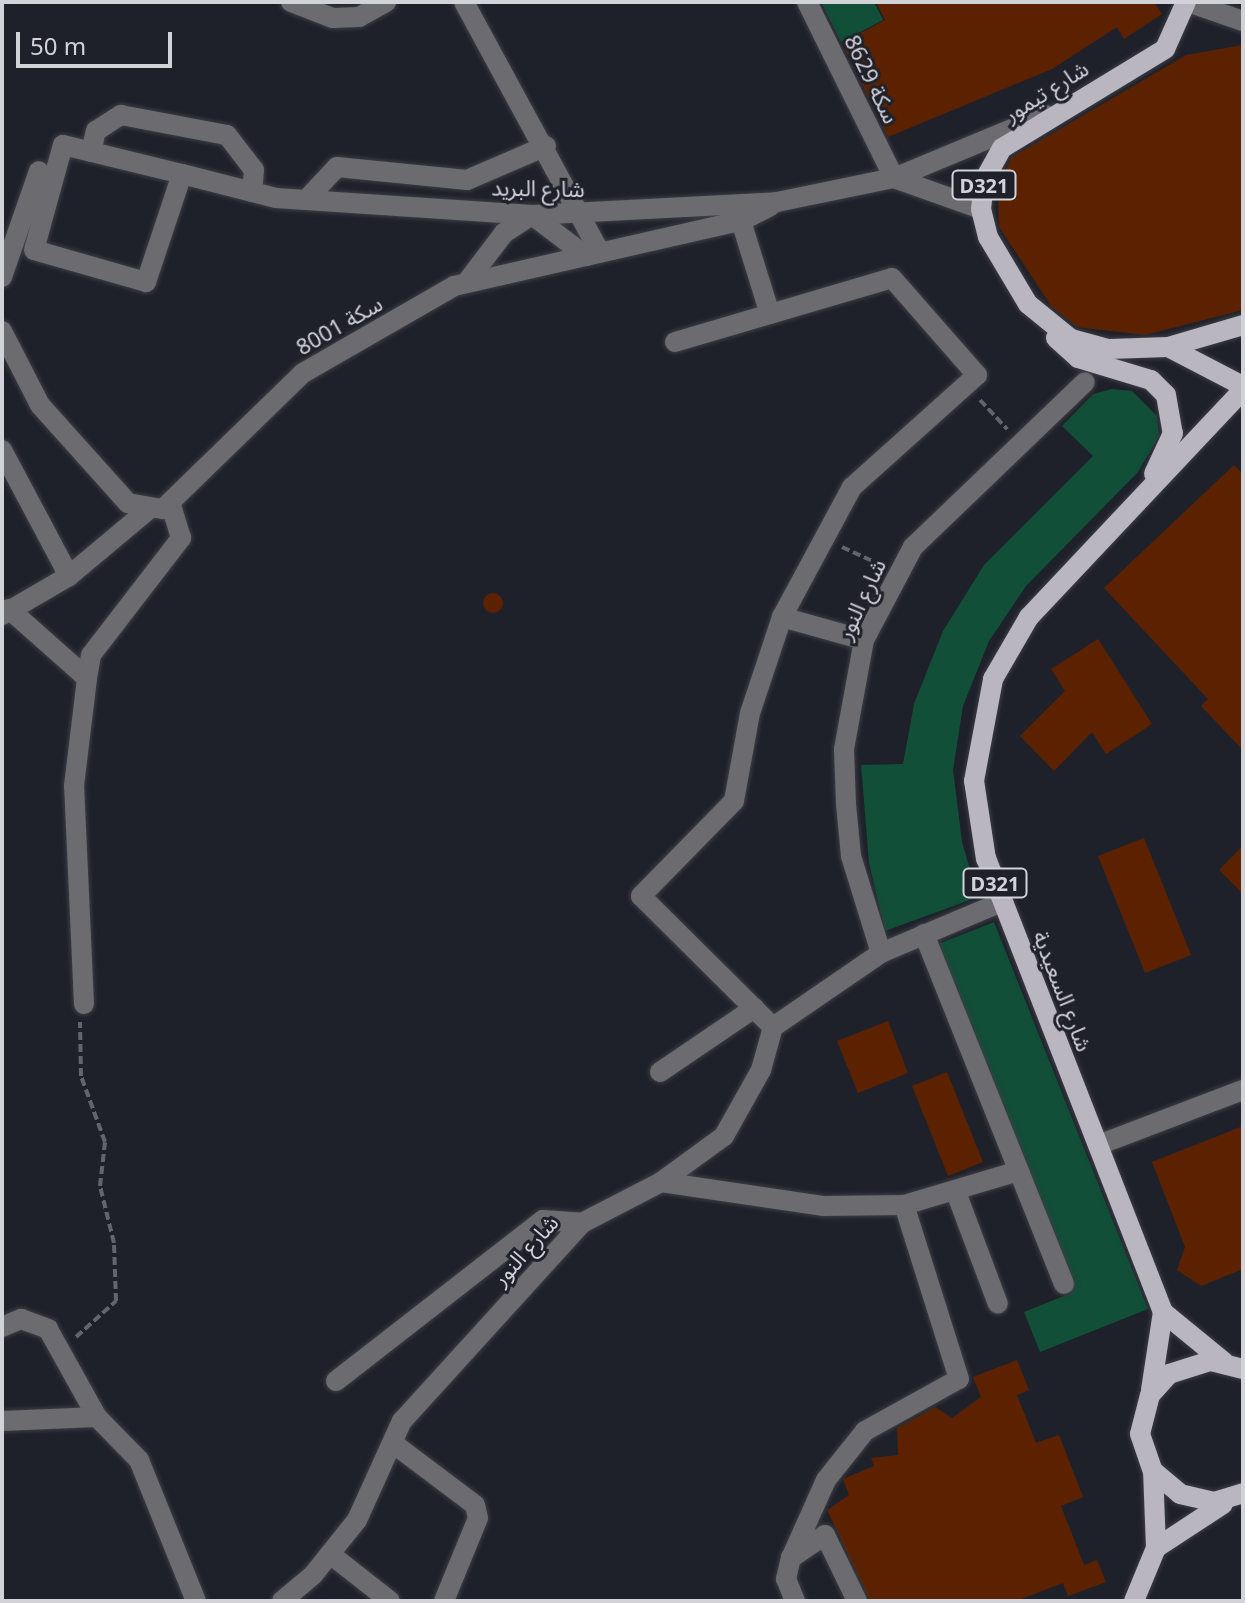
<!DOCTYPE html>
<html>
<head>
<meta charset="utf-8">
<style>
	body { margin:0 }
	#map { position:relative; width:1245px; height:1603px; overflow:hidden; background:#1f212a; font-family:"Noto Sans","Noto Sans Arabic",sans-serif }
	div>[style] { position:absolute }
	.green>* { inset:0; background:#114f38 }
	.building>* { inset:0; background:#5c2200 }
	.round { border-radius:50% }
	.path>* { height:4px; margin-top:-2px; transform-origin:0; background:repeating-linear-gradient(90deg,#63656c 0 8px,transparent 0 12px) }
	.roads { filter:drop-shadow(0 0 2px #3c3d46) drop-shadow(0 0 2px #3c3d46) }
	.minor>* { height:20px; margin:-10px; padding:0 10px; transform-origin:10px; border-radius:10px; background:#6c6b70 }
	.major>* { height:20px; margin:-10px; padding:0 10px; transform-origin:10px; border-radius:10px; background:#b9b6c0 }
	span { translate:-50% -50%; white-space:nowrap; text-align:center; line-height:1.15; -webkit-text-stroke:6px #1f212a; paint-order:stroke }
	.shield-label span { padding:2px 6px; background:#1f212a; border:2px solid; border-radius:6px; -webkit-text-stroke-width:0 }
	.shield-label { font-size:20px; color:#d2d3d9; font-weight:700 }
	.street-label { font-size:22px; color:#d2d3d9 }
	.frame { position:absolute; inset:0; border:4px solid #d2d3d9; pointer-events:none }
	.scale { position:absolute; left:16px; top:32px; width:156px; height:36px; box-sizing:border-box; border:4px solid #d2d3d9; border-top:0; padding-left:10px; font-size:24px; line-height:28px; white-space:nowrap; color:#d2d3d9; -webkit-text-stroke:6px #1f212a; paint-order:stroke }
</style>
</head>
<body>
<div id="map">
	<div class="green">
		<i style="clip-path:polygon(821px 2px,874px 2px,883px 20px,841px 42px)"></i>
		<i style="clip-path:polygon(1112px 389px,1132px 391px,1157px 416px,1159px 436px,1138px 472px,1026px 586px,989px 641px,963px 706px,953px 770px,962px 842px,978px 897px,885px 931px,869px 863px,861px 765px,903px 764px,914px 704px,943px 631px,984px 565px,1093px 456px,1062px 426px,1093px 394px)"></i>
		<i style="clip-path:polygon(994px 922px,1148px 1309px,1040px 1352px,1024px 1312px,1071px 1293px,933px 946px)"></i>
	</div>
	<div class="building">
		<i style="clip-path:polygon(876px 2px,1154px 2px,1162px 14px,1124px 39px,1117px 27px,1052px 69px,888px 137px,842px 43px,885px 20px)"></i>
		<i style="clip-path:polygon(1243px 45px,1243px 310px,1145px 335px,1077px 327px,1051px 306px,999px 227px,998px 185px,1012px 157px,1186px 55px)"></i>
		<i style="clip-path:polygon(1234px 465px,1243px 474px,1243px 750px,1201px 706px,1208px 699px,1104px 588px)"></i>
		<i class="round" style="left:483px;top:593px;width:20px;height:20px"></i>
		<i style="clip-path:polygon(1098px 639px,1152px 724px,1106px 754px,1092px 732px,1054px 771px,1020px 736px,1065px 691px,1051px 669px)"></i>
		<i style="clip-path:polygon(1144px 838px,1191px 955px,1145px 973px,1098px 856px)"></i>
		<i style="clip-path:polygon(1243px 846px,1243px 894px,1219px 870px)"></i>
		<i style="clip-path:polygon(888px 1021px,908px 1073px,858px 1093px,837px 1041px)"></i>
		<i style="clip-path:polygon(947px 1072px,983px 1162px,948px 1176px,912px 1086px)"></i>
		<i style="clip-path:polygon(1243px 1126px,1243px 1269px,1201px 1286px,1177px 1270px,1185px 1247px,1152px 1162px)"></i>
		<i style="clip-path:polygon(1017px 1360px,1029px 1390px,1017px 1395px,1036px 1443px,1059px 1435px,1083px 1497px,1061px 1506px,1084px 1565px,1097px 1560px,1106px 1582px,1068px 1596px,1063px 1583px,1016px 1601px,870px 1601px,827px 1510px,849px 1495px,843px 1479px,874px 1466px,871px 1458px,898px 1455px,897px 1428px,935px 1407px,952px 1418px,981px 1397px,973px 1377px)"></i>
	</div>
	<div class="path">
		<i style="left:980px;top:400px;width:40px;rotate:47deg"></i>
		<i style="left:842px;top:547px;width:43px;rotate:24.8deg"></i>
		<i style="left:76px;top:1337px;width:54px;rotate:-42deg"></i>
		<i style="left:116px;top:1301px;width:58px;rotate:-92deg"></i>
		<i style="left:114px;top:1243px;width:59px;rotate:-103.8deg"></i>
		<i style="left:100px;top:1186px;width:44px;rotate:-83.5deg"></i>
		<i style="left:105px;top:1142px;width:70px;rotate:-110deg"></i>
		<i style="left:81px;top:1076px;width:54px;rotate:-91.1deg"></i>
	</div>
	<div class="roads">
		<div class="minor">
			<i style="left:291px;top:2px;width:45px;rotate:20.9deg"></i>
			<i style="left:333px;top:18px;width:26px;rotate:-2deg"></i>
			<i style="left:359px;top:17px;width:31px;rotate:-29deg"></i>
			<i style="left:464px;top:2px;width:285px;rotate:61.5deg"></i>
			<i style="left:807px;top:2px;width:196px;rotate:63.7deg"></i>
			<i style="left:1188px;top:2px;width:58px;rotate:19.1deg"></i>
			<i style="left:91px;top:152px;width:22px;rotate:-77deg"></i>
			<i style="left:96px;top:131px;width:30px;rotate:-33deg"></i>
			<i style="left:121px;top:115px;width:108px;rotate:10.7deg"></i>
			<i style="left:227px;top:135px;width:44px;rotate:52.4deg"></i>
			<i style="left:254px;top:170px;width:22px;rotate:95deg"></i>
			<i style="left:182px;top:174px;width:114px;rotate:108.4deg"></i>
			<i style="left:146px;top:282px;width:116px;rotate:-164.1deg"></i>
			<i style="left:34px;top:250px;width:109px;rotate:-74.6deg"></i>
			<i style="left:63px;top:145px;width:122px;rotate:13.7deg"></i>
			<i style="left:182px;top:174px;width:97px;rotate:14.3deg"></i>
			<i style="left:276px;top:198px;width:257px;rotate:3.8deg"></i>
			<i style="left:532px;top:215px;width:245px;rotate:-3deg"></i>
			<i style="left:777px;top:202px;width:119px;rotate:-11.6deg"></i>
			<i style="left:894px;top:178px;width:164px;rotate:-22.6deg"></i>
			<i style="left:894px;top:178px;width:92px;rotate:19.6deg"></i>
			<i style="left:306px;top:200px;width:45px;rotate:-46.8deg"></i>
			<i style="left:337px;top:167px;width:131px;rotate:5.7deg"></i>
			<i style="left:467px;top:180px;width:86px;rotate:-23.3deg"></i>
			<i style="left:532px;top:215px;width:68px;rotate:37.2deg"></i>
			<i style="left:741px;top:221px;width:97px;rotate:72.7deg"></i>
			<i style="left:2px;top:277px;width:112px;rotate:-70.8deg"></i>
			<i style="left:469px;top:279px;width:58px;rotate:-52.7deg"></i>
			<i style="left:504px;top:233px;width:33px;rotate:-33deg"></i>
			<i style="left:2px;top:331px;width:83px;rotate:62.8deg"></i>
			<i style="left:40px;top:405px;width:132px;rotate:48.1deg"></i>
			<i style="left:128px;top:503px;width:36px;rotate:10deg"></i>
			<i style="left:163px;top:509px;width:195px;rotate:-44.2deg"></i>
			<i style="left:303px;top:373px;width:174px;rotate:-29.9deg"></i>
			<i style="left:454px;top:286px;width:294px;rotate:-12.8deg"></i>
			<i style="left:741px;top:221px;width:33px;rotate:-27deg"></i>
			<i style="left:675px;top:342px;width:226px;rotate:-16.4deg"></i>
			<i style="left:892px;top:278px;width:129px;rotate:48.8deg"></i>
			<i style="left:977px;top:375px;width:168px;rotate:138.1deg"></i>
			<i style="left:852px;top:487px;width:148px;rotate:118.3deg"></i>
			<i style="left:782px;top:617px;width:101px;rotate:108.4deg"></i>
			<i style="left:750px;top:713px;width:89px;rotate:100.3deg"></i>
			<i style="left:734px;top:801px;width:133px;rotate:134.4deg"></i>
			<i style="left:641px;top:896px;width:186px;rotate:44.8deg"></i>
			<i style="left:2px;top:450px;width:143px;rotate:62deg"></i>
			<i style="left:9px;top:609px;width:104px;rotate:41.5deg"></i>
			<i style="left:2px;top:615px;width:78px;rotate:-30.2deg"></i>
			<i style="left:69px;top:576px;width:104px;rotate:-39.9deg"></i>
			<i style="left:782px;top:617px;width:85px;rotate:15.7deg"></i>
			<i style="left:924px;top:934px;width:377px;rotate:68.2deg"></i>
			<i style="left:881px;top:953px;width:102px;rotate:-107.2deg"></i>
			<i style="left:851px;top:856px;width:52px;rotate:-95.5deg"></i>
			<i style="left:846px;top:804px;width:55px;rotate:-92.1deg"></i>
			<i style="left:844px;top:749px;width:111px;rotate:-79.6deg"></i>
			<i style="left:864px;top:640px;width:105px;rotate:-62.2deg"></i>
			<i style="left:913px;top:547px;width:238px;rotate:-43.8deg"></i>
			<i style="left:84px;top:1004px;width:218px;rotate:-92.6deg"></i>
			<i style="left:74px;top:786px;width:109px;rotate:-83.1deg"></i>
			<i style="left:87px;top:678px;width:23px;rotate:-80deg"></i>
			<i style="left:91px;top:655px;width:148px;rotate:-52.4deg"></i>
			<i style="left:181px;top:538px;width:37px;rotate:-107deg"></i>
			<i style="left:660px;top:1072px;width:114px;rotate:-34.2deg"></i>
			<i style="left:1098px;top:1145px;width:155px;rotate:-20.8deg"></i>
			<i style="left:661px;top:1182px;width:165px;rotate:8.4deg"></i>
			<i style="left:824px;top:1206px;width:80px;rotate:-0.7deg"></i>
			<i style="left:904px;top:1205px;width:120px;rotate:-16.5deg"></i>
			<i style="left:957px;top:1195px;width:116px;rotate:69.4deg"></i>
			<i style="left:2px;top:1327px;width:21px;rotate:-23deg"></i>
			<i style="left:21px;top:1319px;width:29px;rotate:20deg"></i>
			<i style="left:48px;top:1329px;width:101px;rotate:60.9deg"></i>
			<i style="left:97px;top:1417px;width:60px;rotate:45.7deg"></i>
			<i style="left:139px;top:1460px;width:152px;rotate:68deg"></i>
			<i style="left:336px;top:1381px;width:262px;rotate:-37.9deg"></i>
			<i style="left:543px;top:1220px;width:39px;rotate:4deg"></i>
			<i style="left:2px;top:1421px;width:95px;rotate:-2.4deg"></i>
			<i style="left:394px;top:1444px;width:101px;rotate:37deg"></i>
			<i style="left:475px;top:1505px;width:13px;rotate:77deg"></i>
			<i style="left:478px;top:1518px;width:90px;rotate:112.3deg"></i>
			<i style="left:330px;top:1554px;width:76px;rotate:38.1deg"></i>
			<i style="left:791px;top:1558px;width:85px;rotate:-65.8deg"></i>
			<i style="left:826px;top:1480px;width:63px;rotate:-51.5deg"></i>
			<i style="left:865px;top:1431px;width:107px;rotate:-29deg"></i>
			<i style="left:959px;top:1379px;width:182px;rotate:-107.5deg"></i>
			<i style="left:282px;top:1601px;width:40px;rotate:-40deg"></i>
			<i style="left:313px;top:1575px;width:70px;rotate:-51.3deg"></i>
			<i style="left:357px;top:1520px;width:109px;rotate:-65.6deg"></i>
			<i style="left:402px;top:1421px;width:268px;rotate:-47.7deg"></i>
			<i style="left:582px;top:1223px;width:89px;rotate:-27.4deg"></i>
			<i style="left:661px;top:1182px;width:78px;rotate:-36.1deg"></i>
			<i style="left:724px;top:1136px;width:76px;rotate:-60.7deg"></i>
			<i style="left:761px;top:1070px;width:45px;rotate:-74.4deg"></i>
			<i style="left:773px;top:1027px;width:131px;rotate:-34.4deg"></i>
			<i style="left:881px;top:953px;width:131px;rotate:-22.9deg"></i>
			<i style="left:795px;top:1601px;width:24px;rotate:-112deg"></i>
			<i style="left:786px;top:1579px;width:22px;rotate:-77deg"></i>
			<i style="left:791px;top:1558px;width:41px;rotate:-34.1deg"></i>
			<i style="left:825px;top:1535px;width:73px;rotate:64.1deg"></i>
		</div>
		<div class="major">
			<i style="left:1186px;top:2px;width:51px;rotate:114.1deg"></i>
			<i style="left:1165px;top:49px;width:191px;rotate:148.7deg"></i>
			<i style="left:1002px;top:148px;width:38px;rotate:119deg"></i>
			<i style="left:984px;top:181px;width:28px;rotate:96deg"></i>
			<i style="left:981px;top:209px;width:29px;rotate:76deg"></i>
			<i style="left:988px;top:237px;width:78px;rotate:59.2deg"></i>
			<i style="left:1028px;top:304px;width:55px;rotate:39.1deg"></i>
			<i style="left:1071px;top:339px;width:39px;rotate:15deg"></i>
			<i style="left:1109px;top:349px;width:59px;rotate:-1.9deg"></i>
			<i style="left:1168px;top:347px;width:78px;rotate:-16.3deg"></i>
			<i style="left:1056px;top:338px;width:30px;rotate:42deg"></i>
			<i style="left:1078px;top:358px;width:76px;rotate:16.8deg"></i>
			<i style="left:1151px;top:380px;width:21px;rotate:45deg"></i>
			<i style="left:1166px;top:395px;width:39px;rotate:80deg"></i>
			<i style="left:1173px;top:433px;width:45px;rotate:114.9deg"></i>
			<i style="left:1168px;top:347px;width:85px;rotate:27.5deg"></i>
			<i style="left:1224px;top:1362px;width:79px;rotate:-140.7deg"></i>
			<i style="left:1163px;top:1312px;width:486px;rotate:-111.3deg"></i>
			<i style="left:986px;top:859px;width:79px;rotate:-98.7deg"></i>
			<i style="left:974px;top:781px;width:104px;rotate:-79.4deg"></i>
			<i style="left:993px;top:679px;width:72px;rotate:-59.9deg"></i>
			<i style="left:1029px;top:617px;width:312px;rotate:-46.7deg"></i>
			<i style="left:1243px;top:1369px;width:34px;rotate:-166deg"></i>
			<i style="left:1210px;top:1361px;width:43px;rotate:162.4deg"></i>
			<i style="left:1169px;top:1374px;width:28px;rotate:132deg"></i>
			<i style="left:1150px;top:1395px;width:40px;rotate:104.4deg"></i>
			<i style="left:1140px;top:1434px;width:39px;rotate:71deg"></i>
			<i style="left:1153px;top:1471px;width:35px;rotate:40deg"></i>
			<i style="left:1180px;top:1494px;width:35px;rotate:13deg"></i>
			<i style="left:1214px;top:1502px;width:30px;rotate:-17deg"></i>
			<i style="left:1151px;top:1390px;width:79px;rotate:-81.3deg"></i>
			<i style="left:1156px;top:1548px;width:80px;rotate:-33.3deg"></i>
			<i style="left:1134px;top:1601px;width:57px;rotate:-67.5deg"></i>
			<i style="left:1156px;top:1548px;width:77px;rotate:-92.2deg"></i>
		</div>
	</div>
	<div class="shield-label">
		<span style="left:984px;top:185px">D321</span>
		<span style="left:995px;top:883px">D321</span>
	</div>
	<div class="street-label">
		<span style="left:872px;top:79px;rotate:64deg">سكة 8629</span>
		<span style="left:1046px;top:91px;rotate:-32deg">شارع تيمور</span>
		<span style="left:538px;top:188px;rotate:1deg">شارع البريد</span>
		<span style="left:339px;top:325px;rotate:-30deg">سكة 8001</span>
		<span style="left:861px;top:599px;rotate:-65deg">شارع النور</span>
		<span style="left:1063px;top:991px;rotate:69deg">شارع السعيدية</span>
		<span style="left:525px;top:1250px;rotate:-48deg">شارع النور</span>
	</div>
	<div class="frame"></div>
	<div class="scale">50 m</div>
</div>
</body>
</html>
